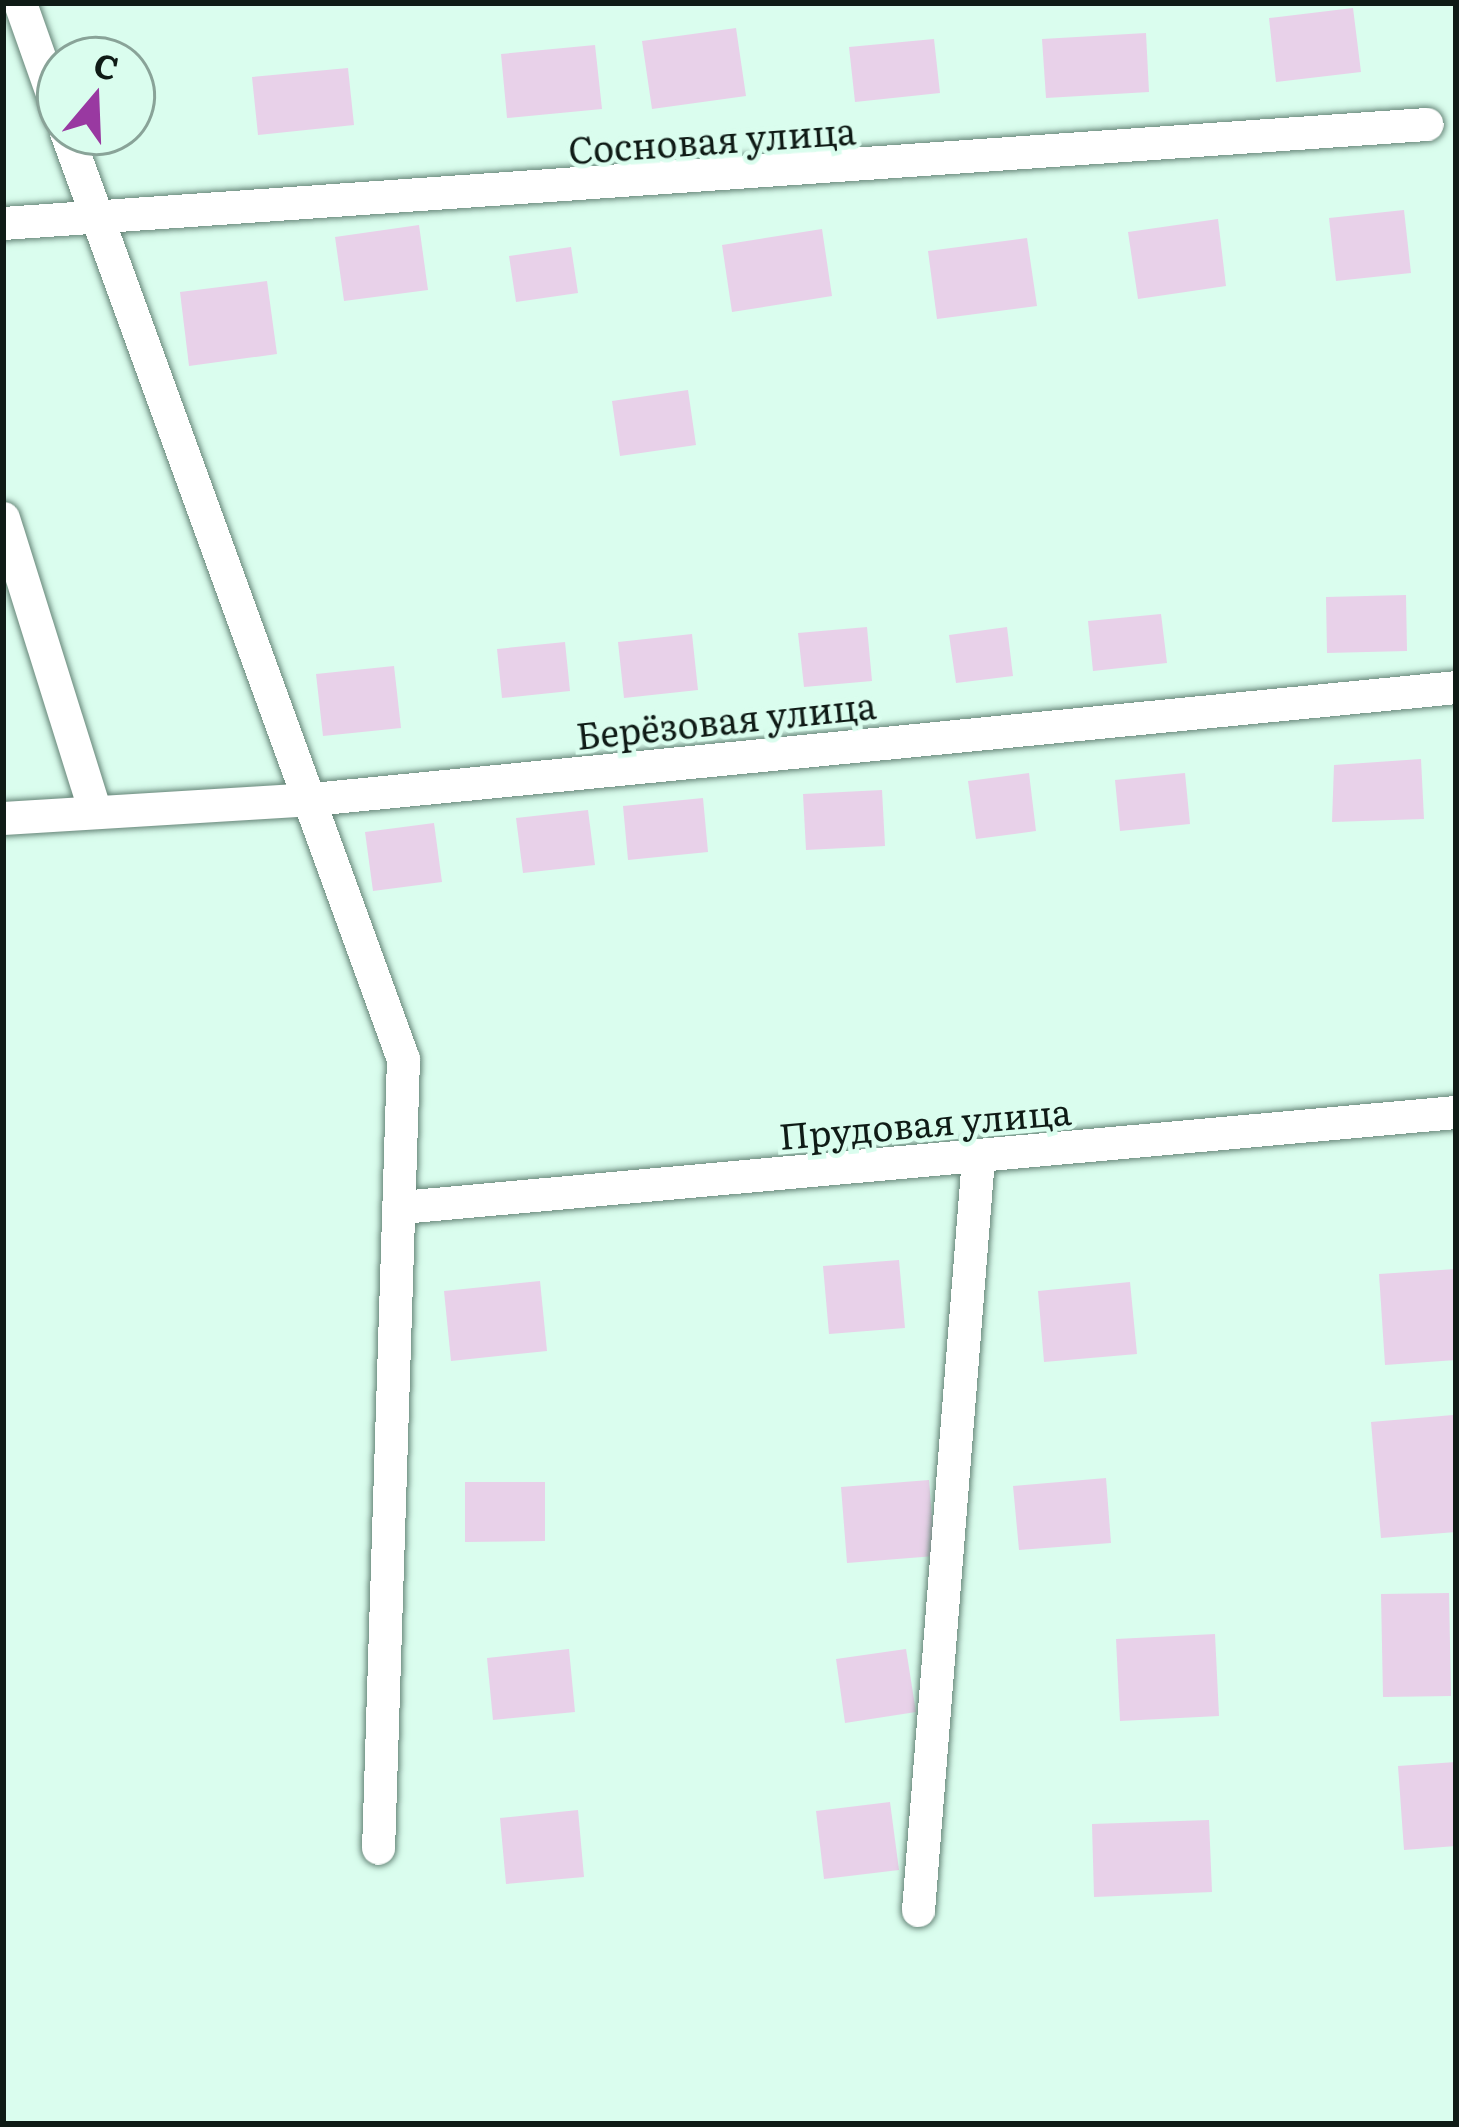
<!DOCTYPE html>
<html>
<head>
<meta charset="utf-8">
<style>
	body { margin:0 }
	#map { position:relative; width:1459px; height:2127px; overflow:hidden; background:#dafdee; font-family:Literata,serif }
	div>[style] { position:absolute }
	.building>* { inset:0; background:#e8d1e9 }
	.roads { filter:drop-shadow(0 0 3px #658477) drop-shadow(0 0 3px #658477) }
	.minor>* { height:33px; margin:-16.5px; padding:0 16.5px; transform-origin:16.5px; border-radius:16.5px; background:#fff }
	span { translate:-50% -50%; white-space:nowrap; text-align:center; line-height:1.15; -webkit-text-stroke:9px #dafdee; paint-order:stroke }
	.street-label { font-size:36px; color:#0f1b16 }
	.frame { position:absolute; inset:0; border:6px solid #0f1b16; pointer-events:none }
	.north { position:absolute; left:36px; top:36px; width:120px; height:120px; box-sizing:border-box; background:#dafdee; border:3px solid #89a398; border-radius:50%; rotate:19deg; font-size:33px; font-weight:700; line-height:48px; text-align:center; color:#0f1b16 }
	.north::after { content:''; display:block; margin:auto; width:42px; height:54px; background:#9939a1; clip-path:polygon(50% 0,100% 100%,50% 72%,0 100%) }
</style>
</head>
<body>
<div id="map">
	<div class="building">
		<i style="clip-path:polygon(1353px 8px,1361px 72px,1276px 82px,1269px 18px)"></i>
		<i style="clip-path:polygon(736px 28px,746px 96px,652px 109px,642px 41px)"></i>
		<i style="clip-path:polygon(1146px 33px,1149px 92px,1046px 98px,1042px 39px)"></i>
		<i style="clip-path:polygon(934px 39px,940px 93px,855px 102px,849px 47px)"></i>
		<i style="clip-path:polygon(595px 45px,602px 109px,507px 118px,501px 54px)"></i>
		<i style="clip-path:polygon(348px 68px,354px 125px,258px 135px,252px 77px)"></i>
		<i style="clip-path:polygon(1404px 210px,1411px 273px,1336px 281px,1329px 218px)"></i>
		<i style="clip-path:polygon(1218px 219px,1226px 286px,1138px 299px,1128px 232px)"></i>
		<i style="clip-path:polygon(419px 225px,428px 290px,344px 301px,335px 237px)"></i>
		<i style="clip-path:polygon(822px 229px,832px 296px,732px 312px,722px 245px)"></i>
		<i style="clip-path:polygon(1027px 238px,1037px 306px,937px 319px,928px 251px)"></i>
		<i style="clip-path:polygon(571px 247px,578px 293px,516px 302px,509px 256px)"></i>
		<i style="clip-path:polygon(267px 281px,277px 354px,189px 366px,180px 292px)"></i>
		<i style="clip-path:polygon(688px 390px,696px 445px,620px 456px,612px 401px)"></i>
		<i style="clip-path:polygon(1406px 595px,1407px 651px,1327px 653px,1326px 597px)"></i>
		<i style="clip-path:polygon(1161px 614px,1167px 663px,1093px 671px,1088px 621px)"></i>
		<i style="clip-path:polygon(867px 627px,872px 681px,804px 687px,798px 633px)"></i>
		<i style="clip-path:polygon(1007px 627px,1013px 676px,956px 683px,949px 635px)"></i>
		<i style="clip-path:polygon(692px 634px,698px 690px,624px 698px,618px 642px)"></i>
		<i style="clip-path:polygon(565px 642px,570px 691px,502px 698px,497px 649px)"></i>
		<i style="clip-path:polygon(394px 666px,401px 728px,323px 736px,316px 674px)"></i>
		<i style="clip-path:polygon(1421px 759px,1424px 819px,1332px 822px,1334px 765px)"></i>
		<i style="clip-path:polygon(1029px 773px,1036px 831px,976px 839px,968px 781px)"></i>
		<i style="clip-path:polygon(1185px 773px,1190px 824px,1120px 831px,1115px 780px)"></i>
		<i style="clip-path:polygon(882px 790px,885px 846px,806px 850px,803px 794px)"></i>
		<i style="clip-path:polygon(703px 798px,708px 852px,628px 860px,623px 806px)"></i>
		<i style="clip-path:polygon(588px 810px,595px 865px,523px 873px,516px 818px)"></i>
		<i style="clip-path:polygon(434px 823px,442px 882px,373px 891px,365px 832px)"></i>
		<i style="clip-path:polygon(899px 1260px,905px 1328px,829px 1334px,823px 1266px)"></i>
		<i style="clip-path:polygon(1456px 1269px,1456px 1360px,1385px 1365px,1379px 1274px)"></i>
		<i style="clip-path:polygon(540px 1281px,547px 1351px,451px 1361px,444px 1291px)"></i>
		<i style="clip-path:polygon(1130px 1282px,1137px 1354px,1044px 1362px,1038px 1291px)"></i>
		<i style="clip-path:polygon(1453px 1415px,1456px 1532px,1381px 1538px,1371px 1422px)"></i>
		<i style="clip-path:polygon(1106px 1478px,1111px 1543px,1019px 1550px,1013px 1486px)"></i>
		<i style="clip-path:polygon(929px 1480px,935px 1556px,847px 1563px,841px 1487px)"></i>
		<i style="clip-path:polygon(465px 1482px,545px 1482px,545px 1541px,465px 1542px)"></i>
		<i style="clip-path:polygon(1449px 1593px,1451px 1696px,1383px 1697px,1381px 1594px)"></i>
		<i style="clip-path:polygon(1215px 1634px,1219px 1716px,1120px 1721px,1116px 1639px)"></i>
		<i style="clip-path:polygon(569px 1649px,575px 1712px,493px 1720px,487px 1658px)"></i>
		<i style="clip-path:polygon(906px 1649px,916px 1712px,845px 1723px,836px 1659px)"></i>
		<i style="clip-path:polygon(1456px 1762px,1456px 1846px,1404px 1850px,1398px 1766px)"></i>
		<i style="clip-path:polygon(890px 1802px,899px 1870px,824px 1879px,816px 1811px)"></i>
		<i style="clip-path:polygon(578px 1810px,584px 1877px,506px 1884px,500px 1818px)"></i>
		<i style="clip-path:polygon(1209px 1820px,1212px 1892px,1094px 1897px,1092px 1824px)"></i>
	</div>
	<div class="roads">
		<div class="minor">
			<i style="left:20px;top:3px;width:120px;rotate:70.5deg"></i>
			<i style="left:66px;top:132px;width:986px;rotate:70.02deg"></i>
			<i style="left:403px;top:1059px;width:789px;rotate:91.81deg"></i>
			<i style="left:3px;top:223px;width:1427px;rotate:-3.98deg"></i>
			<i style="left:3px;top:518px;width:304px;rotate:72.6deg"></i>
			<i style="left:3px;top:818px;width:310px;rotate:-3.5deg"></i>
			<i style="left:312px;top:799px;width:1149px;rotate:-5.59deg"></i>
			<i style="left:401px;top:1207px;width:1059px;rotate:-5.15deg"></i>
			<i style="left:918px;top:1910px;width:755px;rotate:-85.44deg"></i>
		</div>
	</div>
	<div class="street-label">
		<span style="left:712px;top:139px;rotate:-4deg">Сосновая улица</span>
		<span style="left:726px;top:719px;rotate:-6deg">Берёзовая улица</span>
		<span style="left:925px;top:1122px;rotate:-5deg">Прудовая улица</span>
	</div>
	<div class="frame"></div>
	<div class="north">С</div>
</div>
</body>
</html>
